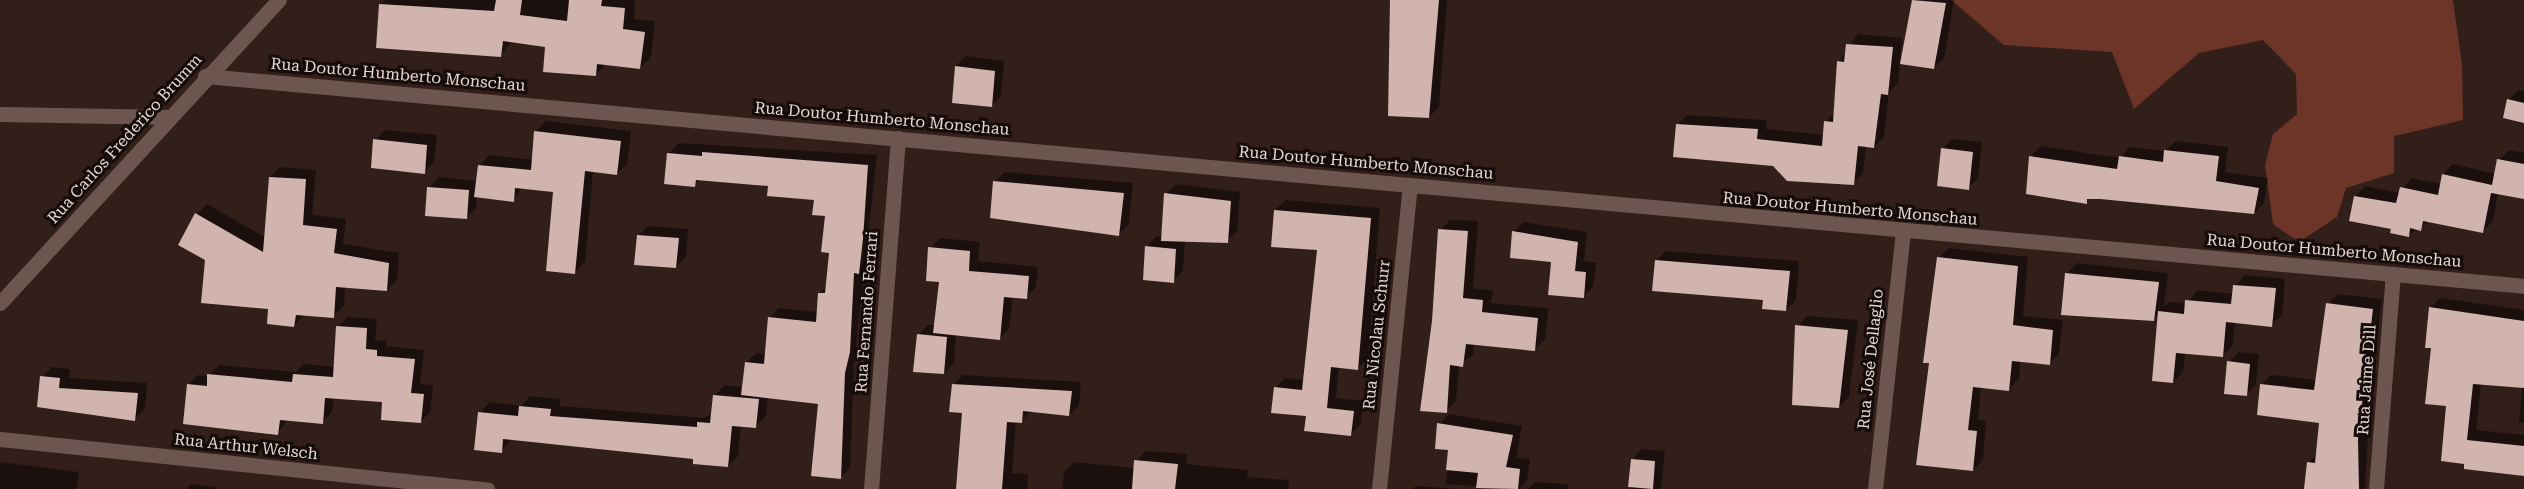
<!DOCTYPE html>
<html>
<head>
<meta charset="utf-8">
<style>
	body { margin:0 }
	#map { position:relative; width:2524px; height:489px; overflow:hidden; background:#331f1a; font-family:"Roboto Serif",serif }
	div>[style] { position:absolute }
	.green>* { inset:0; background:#6d3428 }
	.shadow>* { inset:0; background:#0007 }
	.building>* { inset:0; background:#d1b4ae }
	.minor>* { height:15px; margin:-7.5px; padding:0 7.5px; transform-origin:7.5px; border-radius:7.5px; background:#6e5650 }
	.tertiary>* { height:15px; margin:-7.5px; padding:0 7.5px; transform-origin:7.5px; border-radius:7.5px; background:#6e5650 }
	span { translate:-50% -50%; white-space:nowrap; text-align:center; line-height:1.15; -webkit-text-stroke:6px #150b09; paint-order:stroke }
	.street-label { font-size:16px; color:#e5d7d3 }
</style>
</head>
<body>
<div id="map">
	<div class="green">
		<i style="clip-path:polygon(1951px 0,2453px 0,2462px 65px,2463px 120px,2394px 136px,2394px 173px,2346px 188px,2337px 217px,2299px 242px,2273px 224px,2265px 165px,2273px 134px,2297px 114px,2296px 74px,2263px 40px,2199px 53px,2134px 109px,2112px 52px,2004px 45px)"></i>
	</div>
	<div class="shadow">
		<i style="clip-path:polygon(385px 0,635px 0,634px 19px,655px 21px,651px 57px,640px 68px,606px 64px,596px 75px,547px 46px,512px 41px,501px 55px,381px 5px)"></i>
		<i style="clip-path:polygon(1393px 0,1447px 0,1439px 107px,1429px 117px)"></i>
		<i style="clip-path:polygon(1913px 0,1954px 0,1944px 58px,1934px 68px,1902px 63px)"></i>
		<i style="clip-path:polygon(1858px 34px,1902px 38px,1898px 83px,1889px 92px,1884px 137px,1874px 147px,1866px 146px,1863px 173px,1853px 183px,1677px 125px,1687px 115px,1767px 120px,1766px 129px,1825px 135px,1826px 121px,1835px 112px,1839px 62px)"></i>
		<i style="clip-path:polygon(966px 56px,1004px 61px,1001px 96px,991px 106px,956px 66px)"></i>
		<i style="clip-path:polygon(2519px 90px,2524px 91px,2524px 121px,2508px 100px)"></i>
		<i style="clip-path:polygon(546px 121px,631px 131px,627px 164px,617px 174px,593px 171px,585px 262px,575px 272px,555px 190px,523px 187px,513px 200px,477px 196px,476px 208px,466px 218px,429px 188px,439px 177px,478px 181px,479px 166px,489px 155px,534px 160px,536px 131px)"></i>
		<i style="clip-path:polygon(385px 130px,437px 135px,434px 162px,424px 172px,375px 140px)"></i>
		<i style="clip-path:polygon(1952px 139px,1982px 142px,1978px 178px,1968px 188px,1942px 149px)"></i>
		<i style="clip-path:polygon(2176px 141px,2228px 147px,2225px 172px,2268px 178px,2264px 203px,2254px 213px,2091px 198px,2086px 202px,2027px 193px,2031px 156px,2041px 146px,2120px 158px,2130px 147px,2165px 151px)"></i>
		<i style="clip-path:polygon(679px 143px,877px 155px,854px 362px,850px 468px,840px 478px,820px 403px,768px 396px,766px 416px,756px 426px,741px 425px,738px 456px,728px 466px,695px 458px,512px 439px,501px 451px,480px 412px,490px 402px,521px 406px,530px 396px,560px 399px,560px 406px,704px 418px,713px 413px,715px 395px,725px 385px,744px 387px,746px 363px,756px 353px,766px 354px,769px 318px,779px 308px,818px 312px,820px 293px,827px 286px,831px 251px,827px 215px,815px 199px,769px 185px,701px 179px,694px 185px,669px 153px)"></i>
		<i style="clip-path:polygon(2509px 150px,2524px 153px,2524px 197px,2498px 193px,2493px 221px,2483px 231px,2429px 221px,2408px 236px,2355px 197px,2365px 186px,2400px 193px,2411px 178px,2441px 184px,2443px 174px,2453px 164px,2496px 174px,2499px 160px)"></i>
		<i style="clip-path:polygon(280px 167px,316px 170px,312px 215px,346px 219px,343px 244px,399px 253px,397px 280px,387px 290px,345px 287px,344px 306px,333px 316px,304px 315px,294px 325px,206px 259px,197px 214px,207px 204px,266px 238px,270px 177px)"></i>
		<i style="clip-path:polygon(1005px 172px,1133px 183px,1129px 224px,1119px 234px,995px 182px)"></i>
		<i style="clip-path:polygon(1176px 184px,1240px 192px,1237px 231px,1227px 241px,1185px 240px,1183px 271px,1173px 281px,1147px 246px,1157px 236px,1162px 237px,1166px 194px)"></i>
		<i style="clip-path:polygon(1286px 200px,1380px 208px,1368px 358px,1358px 368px,1339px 366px,1336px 398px,1363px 401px,1361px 424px,1351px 434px,1307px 415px,1275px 388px,1285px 378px,1305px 380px,1319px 249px,1275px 210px)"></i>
		<i style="clip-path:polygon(1450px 220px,1478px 221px,1473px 288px,1493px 291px,1491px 303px,1548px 308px,1545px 339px,1535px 349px,1474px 343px,1473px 355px,1459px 365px,1456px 401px,1446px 411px,1433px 322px,1440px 230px)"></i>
		<i style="clip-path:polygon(1524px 222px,1587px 232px,1584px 261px,1596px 263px,1593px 287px,1583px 297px,1553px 261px,1514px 232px)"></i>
		<i style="clip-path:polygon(648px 226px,688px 229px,686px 257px,676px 267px,638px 236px)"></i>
		<i style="clip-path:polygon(940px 238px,980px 242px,978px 261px,1038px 267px,1036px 287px,1026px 297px,1013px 296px,1009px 329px,999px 339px,956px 334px,954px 363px,944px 373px,918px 335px,928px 325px,935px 325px,940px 281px,930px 248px)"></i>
		<i style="clip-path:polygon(1949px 248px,2028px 257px,2023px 316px,2063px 320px,2059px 354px,2049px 364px,2020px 361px,2019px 379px,2009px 389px,1981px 386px,1978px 420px,1986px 421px,1983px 460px,1973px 470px,1930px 362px,1939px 258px)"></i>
		<i style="clip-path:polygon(1666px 251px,1799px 261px,1796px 300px,1786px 310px,1765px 298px,1656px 261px)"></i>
		<i style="clip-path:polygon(2077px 263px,2168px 273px,2164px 307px,2169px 302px,2187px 303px,2197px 290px,2234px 294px,2235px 286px,2245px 275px,2285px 279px,2282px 315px,2271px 325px,2235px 322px,2233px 345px,2223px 355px,2185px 352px,2183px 372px,2173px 382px,2159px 314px,2153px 320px,2067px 273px)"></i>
		<i style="clip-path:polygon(2338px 294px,2382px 299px,2371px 384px,2365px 489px,2305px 489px,2308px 463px,2317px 454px,2320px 422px,2261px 385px,2271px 375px,2317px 380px,2328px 304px)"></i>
		<i style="clip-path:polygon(2440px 298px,2524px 310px,2524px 423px,2519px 423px,2522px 387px,2481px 383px,2476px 430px,2524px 435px,2524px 474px,2442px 460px,2447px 405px,2432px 347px,2430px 308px)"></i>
		<i style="clip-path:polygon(1807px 316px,1858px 320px,1849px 397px,1839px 407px,1797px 326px)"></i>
		<i style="clip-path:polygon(348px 317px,377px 319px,375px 340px,387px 341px,386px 346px,424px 350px,420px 384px,433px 385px,430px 412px,420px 422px,384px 400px,334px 397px,332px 412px,322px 422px,288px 419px,278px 433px,188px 385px,198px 375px,208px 376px,219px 365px,296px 372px,304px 364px,335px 367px,338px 327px)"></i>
		<i style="clip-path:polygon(2239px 352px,2259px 354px,2256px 385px,2246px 395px,2229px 362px)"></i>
		<i style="clip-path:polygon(52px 367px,70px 369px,69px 378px,147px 383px,145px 409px,135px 419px,39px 406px,42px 377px)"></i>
		<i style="clip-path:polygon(963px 375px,1081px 382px,1079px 405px,1069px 415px,1032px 411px,1021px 421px,1016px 421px,1012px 473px,1028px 474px,1027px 489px,957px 489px,963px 412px,953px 385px)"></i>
		<i style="clip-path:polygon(1449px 414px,1522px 426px,1516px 458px,1530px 459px,1527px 480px,1519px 489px,1446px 484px,1450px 449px,1439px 424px)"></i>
		<i style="clip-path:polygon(1642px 449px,1665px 451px,1661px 489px,1630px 489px,1632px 460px)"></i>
		<i style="clip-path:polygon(1146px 451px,1187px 454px,1186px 464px,1248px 470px,1247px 477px,1289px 480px,1288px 489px,1062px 489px,1064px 472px,1074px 462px,1135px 468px,1136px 461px)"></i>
		<i style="clip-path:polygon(0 462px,79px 472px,77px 489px,0 489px)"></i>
		<i style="clip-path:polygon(1535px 482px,1568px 484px,1567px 489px,1528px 489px)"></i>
		<i style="clip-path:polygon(191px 484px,216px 487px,216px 489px,186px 489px)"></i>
		<i style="clip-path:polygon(1416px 486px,1456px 489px,1413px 489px)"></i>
	</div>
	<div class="building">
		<i style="clip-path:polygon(496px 0,522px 0,520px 15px,567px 21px,569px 0,602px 0,601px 6px,625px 8px,623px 29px,645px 32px,640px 69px,597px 64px,596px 76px,543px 72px,545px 47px,503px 41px,501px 57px,376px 48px,379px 4px,494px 11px)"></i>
		<i style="clip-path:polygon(1390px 0,1439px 0,1429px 118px,1388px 116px)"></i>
		<i style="clip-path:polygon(1912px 0,1946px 3px,1934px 69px,1900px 64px)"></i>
		<i style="clip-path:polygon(1846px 44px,1893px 47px,1888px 95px,1881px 94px,1874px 148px,1858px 146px,1854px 185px,1787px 181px,1773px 166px,1673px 157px,1676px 124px,1758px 129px,1757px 139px,1822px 146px,1824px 121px,1833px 122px,1837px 61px,1844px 62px)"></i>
		<i style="clip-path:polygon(955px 66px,995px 71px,992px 107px,952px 103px)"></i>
		<i style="clip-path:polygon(2507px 99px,2524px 103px,2524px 123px,2503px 118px)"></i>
		<i style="clip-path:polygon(534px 131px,621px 141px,617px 175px,585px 171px,575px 274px,546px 271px,553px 192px,515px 188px,514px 202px,474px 197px,478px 165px,531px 170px)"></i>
		<i style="clip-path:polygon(373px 139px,427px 145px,425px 174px,371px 168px)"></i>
		<i style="clip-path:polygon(1941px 148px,1973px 152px,1969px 190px,1937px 186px)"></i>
		<i style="clip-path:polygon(2164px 150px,2219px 156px,2216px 181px,2259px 188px,2254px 214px,2100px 199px,2087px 199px,2087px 204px,2026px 194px,2029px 156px,2117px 169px,2119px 156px,2163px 162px)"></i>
		<i style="clip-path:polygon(702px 152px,868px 165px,863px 239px,859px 274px,854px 273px,850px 352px,845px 373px,841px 479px,811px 476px,818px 404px,741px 395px,745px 362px,764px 364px,768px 317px,816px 322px,818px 293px,825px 293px,829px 253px,821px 252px,825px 216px,812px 215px,814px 200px,767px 196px,768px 186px,696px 180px,695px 187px,664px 184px,667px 153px,702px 156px)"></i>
		<i style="clip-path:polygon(2497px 159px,2524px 164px,2524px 199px,2491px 193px,2483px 233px,2423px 221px,2421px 231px,2410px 228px,2409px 237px,2390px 233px,2391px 229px,2349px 221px,2354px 196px,2396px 203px,2400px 187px,2438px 195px,2442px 174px,2492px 185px)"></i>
		<i style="clip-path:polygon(269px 177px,306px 179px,303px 225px,337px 229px,334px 253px,389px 263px,387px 291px,336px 287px,334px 318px,296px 315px,294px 327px,267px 324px,268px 309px,201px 303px,205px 260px,178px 245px,195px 213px,263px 252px)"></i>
		<i style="clip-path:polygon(993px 181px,1124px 193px,1119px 236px,990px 218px)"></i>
		<i style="clip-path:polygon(427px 187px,469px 190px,467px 219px,425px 216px)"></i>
		<i style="clip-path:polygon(1164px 193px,1231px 201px,1228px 243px,1161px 241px)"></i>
		<i style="clip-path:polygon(1274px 210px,1371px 218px,1358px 370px,1331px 367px,1327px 408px,1354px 411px,1351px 436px,1304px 431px,1306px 416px,1271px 413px,1274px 387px,1302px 390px,1317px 250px,1271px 247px)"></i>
		<i style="clip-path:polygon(1438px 229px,1468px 231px,1463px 298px,1483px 300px,1482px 312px,1538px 318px,1535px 351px,1466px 344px,1463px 367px,1450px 365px,1447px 413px,1420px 411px,1432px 321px)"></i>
		<i style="clip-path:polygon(1512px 231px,1578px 242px,1575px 271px,1586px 272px,1584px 298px,1548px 295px,1551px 262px,1510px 258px)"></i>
		<i style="clip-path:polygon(637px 235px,679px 238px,676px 268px,634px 265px)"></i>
		<i style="clip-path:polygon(1145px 246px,1176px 249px,1174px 283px,1143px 280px)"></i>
		<i style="clip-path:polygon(928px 247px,970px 251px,969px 271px,1029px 276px,1027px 299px,1004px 297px,1000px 340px,933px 333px,939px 282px,926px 281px)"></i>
		<i style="clip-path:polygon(1937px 257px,2018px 266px,2013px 325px,2053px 330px,2050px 365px,2012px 361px,2009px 391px,1973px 387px,1968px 430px,1977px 431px,1973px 471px,1916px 465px,1929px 363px,1923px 363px)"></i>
		<i style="clip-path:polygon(1655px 260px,1790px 271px,1786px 311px,1762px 309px,1763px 300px,1652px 291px)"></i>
		<i style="clip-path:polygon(2065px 273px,2159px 282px,2154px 321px,2061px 315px)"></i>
		<i style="clip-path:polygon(2233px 285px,2276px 288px,2272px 327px,2226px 322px,2223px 357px,2176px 353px,2173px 383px,2152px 381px,2158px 311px,2184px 314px,2185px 300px,2231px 304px)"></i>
		<i style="clip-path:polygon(2326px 303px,2373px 309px,2358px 439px,2359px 489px,2304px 489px,2307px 462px,2315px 463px,2319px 423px,2257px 415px,2260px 384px,2314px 390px)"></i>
		<i style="clip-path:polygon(2429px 307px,2524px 321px,2524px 388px,2473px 384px,2467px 440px,2524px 446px,2524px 476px,2464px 469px,2464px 464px,2441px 461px,2446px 406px,2425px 404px,2431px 348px,2425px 348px)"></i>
		<i style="clip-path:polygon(1795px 325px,1848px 330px,1839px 408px,1792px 405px)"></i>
		<i style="clip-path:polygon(336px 326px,367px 328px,366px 349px,377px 350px,377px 356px,415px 359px,411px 393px,424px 394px,421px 423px,381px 420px,382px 402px,325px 398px,323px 424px,280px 420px,278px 435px,183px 424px,187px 384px,207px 386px,207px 374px,292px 382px,293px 374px,333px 377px)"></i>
		<i style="clip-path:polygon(917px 334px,947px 337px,944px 374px,913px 372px)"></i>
		<i style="clip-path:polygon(2227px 361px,2250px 364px,2247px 396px,2224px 394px)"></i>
		<i style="clip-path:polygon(40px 376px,60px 378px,59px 388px,138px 393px,135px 421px,37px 407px)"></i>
		<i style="clip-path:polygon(952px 384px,1072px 391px,1069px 416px,1023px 411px,1022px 423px,1007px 422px,1002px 489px,956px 489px,962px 413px,949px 412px)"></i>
		<i style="clip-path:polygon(713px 395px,759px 399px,756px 428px,732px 426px,728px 467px,693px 464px,693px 459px,503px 439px,502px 453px,474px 450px,478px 412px,518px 416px,519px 406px,551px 409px,550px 416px,697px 427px,697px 422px,710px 423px)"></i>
		<i style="clip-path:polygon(1437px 423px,1513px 435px,1506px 467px,1520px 469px,1518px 489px,1476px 488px,1478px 473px,1446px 470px,1448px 450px,1435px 449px)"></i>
		<i style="clip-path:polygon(1631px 459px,1655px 461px,1653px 489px,1628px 487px)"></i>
		<i style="clip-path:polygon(1134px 460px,1178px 464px,1175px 489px,1132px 489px)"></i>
	</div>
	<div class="minor">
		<i style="left:205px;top:76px;width:2328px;rotate:5.17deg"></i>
		<i style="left:0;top:114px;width:170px;rotate:1deg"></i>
		<i style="left:871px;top:489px;width:352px;rotate:-85.6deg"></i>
		<i style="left:1379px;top:489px;width:305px;rotate:-84.2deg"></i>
		<i style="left:1875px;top:489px;width:259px;rotate:-83.8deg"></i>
		<i style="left:2376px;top:489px;width:216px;rotate:-85.5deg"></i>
	</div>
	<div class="tertiary">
		<i style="left:0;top:303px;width:412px;rotate:-47.4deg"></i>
		<i style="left:0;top:439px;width:490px;rotate:5.9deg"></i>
	</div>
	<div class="street-label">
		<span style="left:398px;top:75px;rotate:5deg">Rua Doutor Humberto Monschau</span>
		<span style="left:882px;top:119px;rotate:5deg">Rua Doutor Humberto Monschau</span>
		<span style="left:125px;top:139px;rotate:-48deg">Rua Carlos Frederico Brumm</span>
		<span style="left:1366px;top:163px;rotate:5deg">Rua Doutor Humberto Monschau</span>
		<span style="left:1850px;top:209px;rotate:5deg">Rua Doutor Humberto Monschau</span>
		<span style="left:2334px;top:251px;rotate:5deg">Rua Doutor Humberto Monschau</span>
		<span style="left:867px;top:312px;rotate:-86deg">Rua Fernando Ferrari</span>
		<span style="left:1377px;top:335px;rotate:-84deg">Rua Nicolau Schurr</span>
		<span style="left:1871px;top:359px;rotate:-84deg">Rua José Dellaglio</span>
		<span style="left:2367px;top:380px;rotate:-86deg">Rua Jaime Dill</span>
		<span style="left:246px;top:447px;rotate:6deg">Rua Arthur Welsch</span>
	</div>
</div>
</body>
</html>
